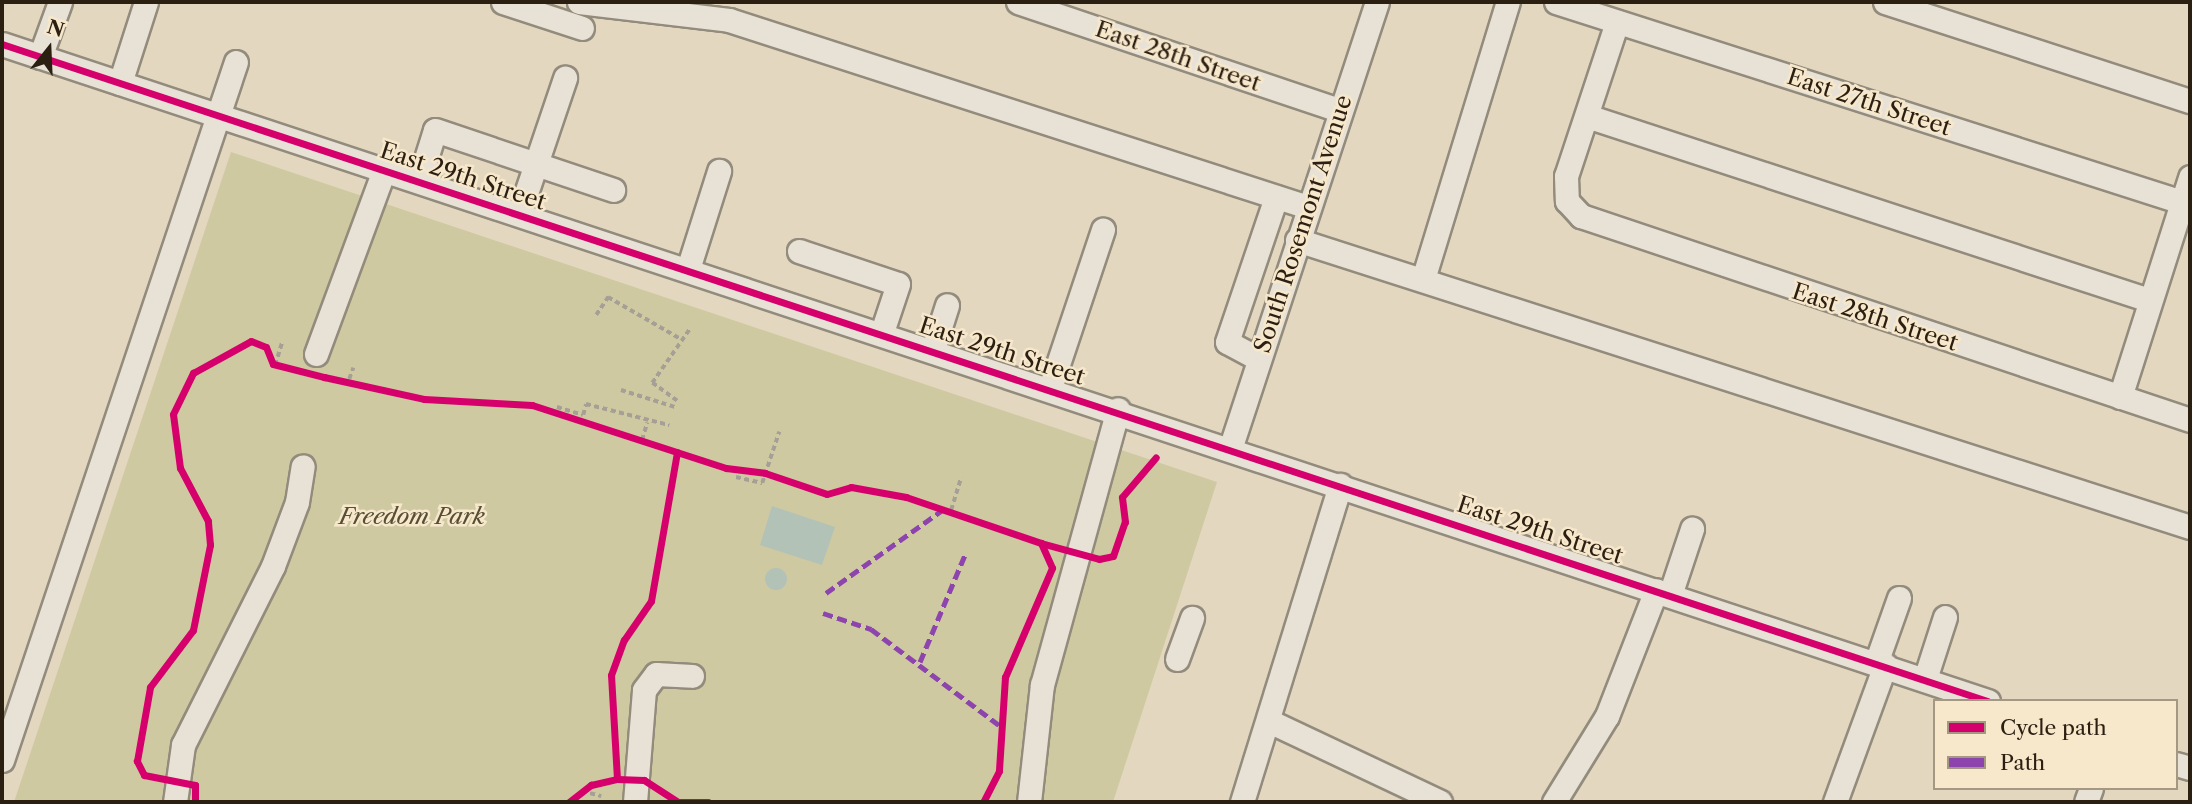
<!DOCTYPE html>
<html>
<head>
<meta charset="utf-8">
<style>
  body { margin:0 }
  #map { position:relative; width:2192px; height:804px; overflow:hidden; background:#e3d7c0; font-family:"Libre Caslon Text",serif }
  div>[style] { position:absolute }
  .green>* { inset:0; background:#cfc9a1 }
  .water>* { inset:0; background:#b2c2b7 }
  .round { border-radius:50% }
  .path>* { height:3.5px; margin-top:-1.75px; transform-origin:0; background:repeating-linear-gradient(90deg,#a59f95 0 5px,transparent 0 8.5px) }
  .roads { filter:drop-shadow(2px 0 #938b7c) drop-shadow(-2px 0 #938b7c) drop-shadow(0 2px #938b7c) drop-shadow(0 -2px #938b7c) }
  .minor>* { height:23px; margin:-11.5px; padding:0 11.5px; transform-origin:11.5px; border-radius:11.5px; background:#e8e2d6 }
  .quiet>* { height:5px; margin-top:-2.5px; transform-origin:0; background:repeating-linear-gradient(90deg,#8e44ad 0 10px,transparent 0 15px) }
  .cycleway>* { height:7px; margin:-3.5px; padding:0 3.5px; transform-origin:3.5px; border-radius:3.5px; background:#d6006c }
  span { translate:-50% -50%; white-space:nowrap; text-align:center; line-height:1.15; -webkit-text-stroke:5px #f7e8cc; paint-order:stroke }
  .street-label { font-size:23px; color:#2b1f12 }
  .park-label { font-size:23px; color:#574f35; font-style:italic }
  .frame { position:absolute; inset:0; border:4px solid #2b1f12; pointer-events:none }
  .legend { position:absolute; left:1933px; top:699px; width:245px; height:91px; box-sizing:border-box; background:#f7e8cc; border:2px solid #a59882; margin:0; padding:9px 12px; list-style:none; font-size:21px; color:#2b1f12 }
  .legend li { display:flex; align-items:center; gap:14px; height:35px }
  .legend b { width:35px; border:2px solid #a59882 }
  .north { position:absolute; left:14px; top:14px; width:70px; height:70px; -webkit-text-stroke:5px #f7e8cc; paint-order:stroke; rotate:18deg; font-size:19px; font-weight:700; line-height:28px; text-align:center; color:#2b1f12 }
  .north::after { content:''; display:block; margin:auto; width:24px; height:32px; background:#2b1f12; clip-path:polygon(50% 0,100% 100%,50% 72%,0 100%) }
</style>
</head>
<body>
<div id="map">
  <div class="green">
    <div style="clip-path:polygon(231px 152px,1217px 482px,1113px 802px,14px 802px)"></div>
  </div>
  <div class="water">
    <div style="clip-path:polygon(772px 506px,835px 527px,822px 565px,760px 545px)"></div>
    <div class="round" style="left:765px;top:568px;width:22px;height:22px"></div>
  </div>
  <div class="path">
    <div style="left:596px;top:315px;width:22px;rotate:-56deg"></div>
    <div style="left:608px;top:297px;width:82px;rotate:30deg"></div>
    <div style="left:275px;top:365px;width:24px;rotate:-73deg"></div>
    <div style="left:349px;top:379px;width:12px;rotate:-70deg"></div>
    <div style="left:621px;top:390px;width:57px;rotate:17.5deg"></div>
    <div style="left:677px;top:401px;width:31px;rotate:-144deg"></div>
    <div style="left:652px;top:383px;width:65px;rotate:-55.1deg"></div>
    <div style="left:557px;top:407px;width:27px;rotate:17deg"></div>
    <div style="left:583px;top:415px;width:11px;rotate:-75deg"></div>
    <div style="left:586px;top:404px;width:86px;rotate:14.2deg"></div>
    <div style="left:642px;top:440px;width:18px;rotate:-74deg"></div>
    <div style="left:736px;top:477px;width:27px;rotate:13deg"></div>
    <div style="left:762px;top:483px;width:54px;rotate:-71.6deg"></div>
    <div style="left:951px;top:510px;width:34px;rotate:-73deg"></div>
    <div style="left:582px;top:791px;width:20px;rotate:15deg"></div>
  </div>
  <div class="roads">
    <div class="minor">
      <div style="left:503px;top:2px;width:83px;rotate:18.2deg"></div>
      <div style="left:579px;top:2px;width:151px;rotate:6.8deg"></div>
      <div style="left:729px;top:20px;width:608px;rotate:17.9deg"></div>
      <div style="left:1018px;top:2px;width:339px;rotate:18.6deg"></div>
      <div style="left:1556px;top:2px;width:657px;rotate:17.72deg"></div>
      <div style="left:1885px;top:2px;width:321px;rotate:18deg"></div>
      <div style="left:1617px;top:22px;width:162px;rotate:108.3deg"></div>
      <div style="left:1566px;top:176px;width:25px;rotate:88deg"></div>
      <div style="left:1567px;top:201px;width:21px;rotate:47deg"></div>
      <div style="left:1581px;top:216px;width:642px;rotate:18.52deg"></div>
      <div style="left:2px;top:44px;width:2092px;rotate:18.31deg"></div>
      <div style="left:40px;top:57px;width:59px;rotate:-70deg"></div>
      <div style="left:120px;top:83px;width:85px;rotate:-72.2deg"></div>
      <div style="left:1587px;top:116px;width:591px;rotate:18.13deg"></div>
      <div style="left:419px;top:181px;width:53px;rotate:-72.6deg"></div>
      <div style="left:435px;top:130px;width:188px;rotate:18.6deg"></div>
      <div style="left:519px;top:214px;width:144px;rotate:-71.3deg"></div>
      <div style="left:1297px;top:240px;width:938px;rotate:17.82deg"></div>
      <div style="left:799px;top:251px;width:104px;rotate:18.4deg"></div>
      <div style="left:898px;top:284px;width:51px;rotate:108.4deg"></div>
      <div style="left:688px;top:269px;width:103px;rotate:-72.4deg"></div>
      <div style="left:1424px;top:276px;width:287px;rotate:-73deg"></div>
      <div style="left:933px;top:349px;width:46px;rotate:-72.3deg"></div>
      <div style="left:316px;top:354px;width:196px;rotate:-69.7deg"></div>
      <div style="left:1259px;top:359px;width:36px;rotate:-152deg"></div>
      <div style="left:1227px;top:342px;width:153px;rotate:-71.3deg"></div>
      <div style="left:1050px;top:388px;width:167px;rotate:-71.5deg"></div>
      <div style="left:2120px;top:397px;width:231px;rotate:-72.3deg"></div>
      <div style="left:1231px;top:446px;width:467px;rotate:-71.8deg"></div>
      <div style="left:1670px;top:595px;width:70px;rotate:-71.6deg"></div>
      <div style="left:1177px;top:659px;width:44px;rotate:-69.9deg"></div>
      <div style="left:1876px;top:663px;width:69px;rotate:-70.5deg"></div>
      <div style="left:1925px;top:679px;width:65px;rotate:-72.1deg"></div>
      <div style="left:1269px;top:721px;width:189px;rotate:25.3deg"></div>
      <div style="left:2px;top:760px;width:736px;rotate:-71.47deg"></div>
      <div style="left:2176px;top:764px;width:15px;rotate:16deg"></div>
      <div style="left:175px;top:802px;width:58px;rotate:-82deg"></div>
      <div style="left:183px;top:745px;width:200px;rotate:-63.3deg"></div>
      <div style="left:273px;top:566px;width:68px;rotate:-69.4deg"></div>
      <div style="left:297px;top:502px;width:36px;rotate:-81deg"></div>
      <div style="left:635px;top:802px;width:112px;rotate:-85.4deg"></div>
      <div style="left:644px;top:690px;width:20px;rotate:-53deg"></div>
      <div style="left:656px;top:674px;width:36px;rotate:3deg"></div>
      <div style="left:1029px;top:802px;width:118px;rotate:-83.7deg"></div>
      <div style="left:1042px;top:685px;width:286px;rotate:-74.6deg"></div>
      <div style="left:1242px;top:802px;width:332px;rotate:-72.8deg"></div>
      <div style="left:1554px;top:802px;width:101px;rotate:-58.4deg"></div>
      <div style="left:1607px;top:716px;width:135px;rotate:-68.7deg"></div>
      <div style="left:1835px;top:802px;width:146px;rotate:-69.9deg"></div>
      <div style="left:2086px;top:802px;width:15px;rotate:-70deg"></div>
    </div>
  </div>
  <div class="quiet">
    <div style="left:826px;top:593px;width:146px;rotate:-35.5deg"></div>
    <div style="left:823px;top:613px;width:51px;rotate:18.4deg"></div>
    <div style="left:871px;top:629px;width:160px;rotate:36.9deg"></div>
    <div style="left:920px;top:662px;width:116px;rotate:-67.2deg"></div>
  </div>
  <div class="cycleway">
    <div style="left:2px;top:44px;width:2092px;rotate:18.31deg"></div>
    <div style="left:1041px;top:543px;width:60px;rotate:15.4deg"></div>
    <div style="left:1099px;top:559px;width:14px;rotate:-12deg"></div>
    <div style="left:1113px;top:556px;width:36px;rotate:-71deg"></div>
    <div style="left:1125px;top:522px;width:25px;rotate:-97deg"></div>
    <div style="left:1122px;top:497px;width:52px;rotate:-49.6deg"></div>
    <div style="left:617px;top:779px;width:104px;rotate:-93.3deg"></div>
    <div style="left:611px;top:675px;width:37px;rotate:-70deg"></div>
    <div style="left:624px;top:640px;width:47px;rotate:-55.3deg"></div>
    <div style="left:651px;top:601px;width:151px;rotate:-80.1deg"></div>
    <div style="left:195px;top:802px;width:17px;rotate:-90deg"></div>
    <div style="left:195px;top:785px;width:52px;rotate:-168.9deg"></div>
    <div style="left:144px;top:775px;width:16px;rotate:-117deg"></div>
    <div style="left:137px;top:761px;width:75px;rotate:-80deg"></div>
    <div style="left:150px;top:687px;width:71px;rotate:-53deg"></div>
    <div style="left:193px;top:630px;width:87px;rotate:-78.7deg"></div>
    <div style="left:210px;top:545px;width:24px;rotate:-95deg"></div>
    <div style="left:208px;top:521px;width:60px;rotate:-117.8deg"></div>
    <div style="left:180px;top:468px;width:54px;rotate:-97.4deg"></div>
    <div style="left:173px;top:414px;width:46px;rotate:-64deg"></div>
    <div style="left:193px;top:373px;width:66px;rotate:-28.9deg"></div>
    <div style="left:251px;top:341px;width:16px;rotate:22deg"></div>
    <div style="left:266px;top:347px;width:18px;rotate:68deg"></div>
    <div style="left:273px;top:364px;width:53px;rotate:14.3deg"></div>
    <div style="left:324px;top:377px;width:102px;rotate:12.4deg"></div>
    <div style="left:424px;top:399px;width:108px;rotate:3.2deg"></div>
    <div style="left:532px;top:405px;width:204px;rotate:18deg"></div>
    <div style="left:726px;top:468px;width:39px;rotate:7deg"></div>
    <div style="left:765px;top:473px;width:65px;rotate:18.7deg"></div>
    <div style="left:827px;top:494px;width:25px;rotate:-16deg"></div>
    <div style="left:851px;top:487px;width:56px;rotate:10.3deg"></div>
    <div style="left:906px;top:497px;width:143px;rotate:18.8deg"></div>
    <div style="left:1041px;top:543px;width:27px;rotate:66deg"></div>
    <div style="left:1052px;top:568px;width:119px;rotate:113.3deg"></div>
    <div style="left:1005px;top:677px;width:94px;rotate:93.7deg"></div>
    <div style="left:999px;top:771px;width:35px;rotate:117deg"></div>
    <div style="left:569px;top:802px;width:28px;rotate:-38deg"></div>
    <div style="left:591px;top:785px;width:27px;rotate:-13deg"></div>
    <div style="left:617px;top:779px;width:27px;rotate:2deg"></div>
    <div style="left:644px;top:780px;width:40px;rotate:32.9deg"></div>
    <div style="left:678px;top:802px;width:30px"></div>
  </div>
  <div class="street-label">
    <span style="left:1178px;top:56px;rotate:19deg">East 28th Street</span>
    <span style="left:1869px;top:102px;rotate:18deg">East 27th Street</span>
    <span style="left:463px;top:176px;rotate:18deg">East 29th Street</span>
    <span style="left:1303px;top:224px;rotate:-72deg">South Rosemont Avenue</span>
    <span style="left:1875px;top:317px;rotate:18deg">East 28th Street</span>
    <span style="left:1002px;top:351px;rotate:18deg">East 29th Street</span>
    <span style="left:1540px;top:530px;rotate:18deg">East 29th Street</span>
  </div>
  <div class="park-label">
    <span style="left:412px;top:516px">Freedom Park</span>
  </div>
  <div class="frame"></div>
  <ul class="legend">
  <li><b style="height:9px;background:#d6006c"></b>Cycle path</li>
  <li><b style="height:9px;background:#8e44ad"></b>Path</li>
  </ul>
  <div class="north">N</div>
</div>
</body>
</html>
